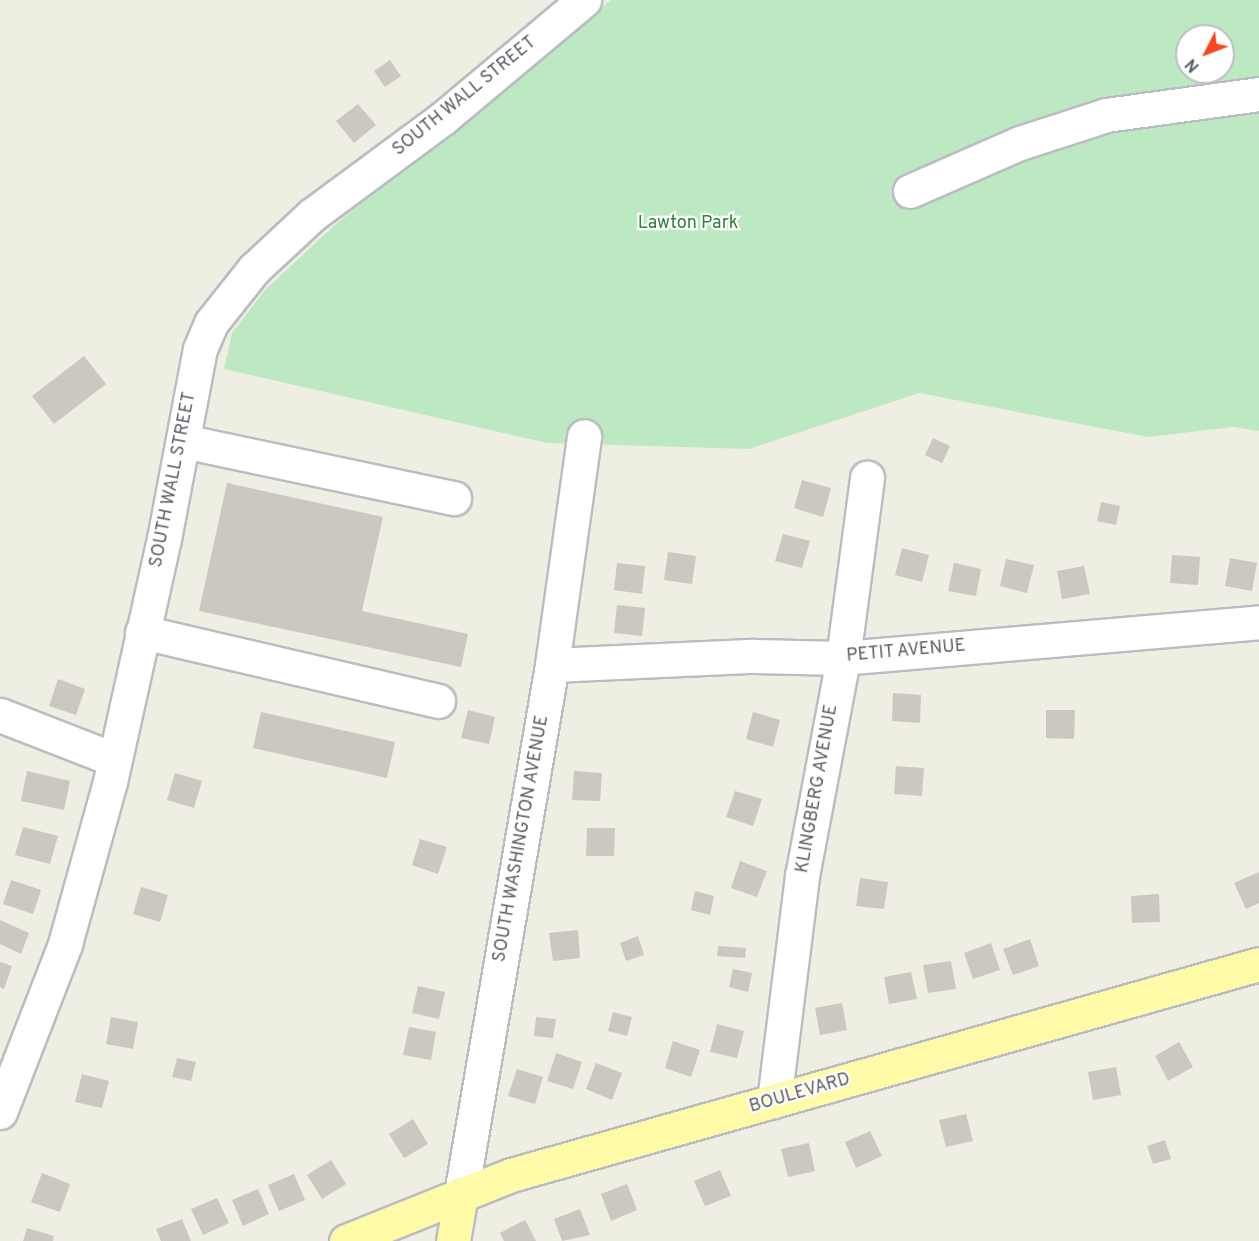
<!DOCTYPE html>
<html>
<head>
<meta charset="utf-8">
<style>
  body { margin:0 }
  #map { position:relative; width:1259px; height:1241px; overflow:hidden; background:#efeee3; font-family:Overpass,sans-serif }
  div>[style] { position:absolute }
  .green>* { inset:0; background:#bde9c2 }
  .building>* { inset:0; background:#cac8c0 }
  .roads { filter:drop-shadow(2px 0 #bbbcc3) drop-shadow(-2px 0 #bbbcc3) drop-shadow(0 2px #bbbcc3) drop-shadow(0 -2px #bbbcc3) }
  .minor>* { height:33px; margin:-16.5px; padding:0 16.5px; transform-origin:16.5px; border-radius:16.5px; background:#fff }
  .major>* { height:33px; margin:-16.5px; padding:0 16.5px; transform-origin:16.5px; border-radius:16.5px; background:#fffaa8 }
  span { translate:-50% -50%; white-space:nowrap; text-align:center; line-height:1.15; -webkit-text-stroke:4.5px #fff; paint-order:stroke }
  .street-label { font-size:18px; color:#5b5e65 }
  .park-label { font-size:18px; color:#2d823a }
  .north { position:absolute; left:1175px; top:24px; width:60px; height:60px; box-sizing:border-box; background:#fff; border:2px solid #bdbfc1; border-radius:50%; rotate:228deg; font-size:16px; font-weight:700; line-height:24px; text-align:center; color:#5b5e65 }
  .north::after { content:''; display:block; margin:auto; width:21px; height:27px; background:#f74721; clip-path:polygon(50% 0,100% 100%,50% 72%,0 100%) }
</style>
</head>
<body>
<div id="map">
  <div class="green">
    <div style="clip-path:polygon(evenodd,611px 0,1259px 0,1259px 431px,1233px 427px,1148px 437px,919px 393px,749px 449px,547px 443px,224px 369px,232px 333px,265px 290px,336px 224px,611px 0,1187px 36px,1223px 36px,1223px 72px,1187px 72px,1187px 36px)"></div>
  </div>
  <div class="building">
    <div style="clip-path:polygon(390px 60px,401px 76px,385px 87px,374px 71px)"></div>
    <div style="clip-path:polygon(358px 104px,376px 125px,354px 143px,336px 121px)"></div>
    <div style="clip-path:polygon(84px 356px,106px 384px,54px 424px,32px 396px)"></div>
    <div style="clip-path:polygon(933px 438px,950px 446px,942px 463px,925px 455px)"></div>
    <div style="clip-path:polygon(802px 480px,831px 488px,823px 517px,794px 508px)"></div>
    <div style="clip-path:polygon(227px 483px,383px 517px,362px 611px,468px 634px,461px 667px,199px 611px)"></div>
    <div style="clip-path:polygon(1101px 502px,1120px 506px,1116px 525px,1097px 521px)"></div>
    <div style="clip-path:polygon(783px 534px,810px 541px,802px 568px,775px 561px)"></div>
    <div style="clip-path:polygon(902px 548px,929px 555px,922px 582px,895px 575px)"></div>
    <div style="clip-path:polygon(668px 552px,696px 556px,692px 584px,664px 580px)"></div>
    <div style="clip-path:polygon(1172px 555px,1200px 557px,1198px 585px,1170px 583px)"></div>
    <div style="clip-path:polygon(1230px 558px,1257px 563px,1252px 591px,1225px 586px)"></div>
    <div style="clip-path:polygon(1006px 559px,1034px 565px,1027px 593px,1000px 586px)"></div>
    <div style="clip-path:polygon(617px 563px,645px 566px,642px 594px,614px 590px)"></div>
    <div style="clip-path:polygon(954px 563px,981px 569px,976px 596px,948px 591px)"></div>
    <div style="clip-path:polygon(1084px 566px,1090px 594px,1062px 599px,1057px 571px)"></div>
    <div style="clip-path:polygon(617px 605px,645px 608px,642px 636px,614px 633px)"></div>
    <div style="clip-path:polygon(58px 679px,85px 689px,76px 715px,49px 706px)"></div>
    <div style="clip-path:polygon(893px 693px,921px 695px,920px 723px,892px 721px)"></div>
    <div style="clip-path:polygon(468px 710px,495px 717px,489px 744px,461px 738px)"></div>
    <div style="clip-path:polygon(1046px 710px,1075px 710px,1074px 739px,1046px 738px)"></div>
    <div style="clip-path:polygon(261px 712px,395px 742px,387px 778px,253px 748px)"></div>
    <div style="clip-path:polygon(753px 712px,780px 720px,773px 747px,746px 739px)"></div>
    <div style="clip-path:polygon(896px 766px,924px 768px,922px 796px,894px 794px)"></div>
    <div style="clip-path:polygon(27px 771px,70px 781px,64px 810px,21px 801px)"></div>
    <div style="clip-path:polygon(574px 771px,602px 773px,600px 801px,572px 800px)"></div>
    <div style="clip-path:polygon(175px 773px,202px 781px,194px 808px,167px 800px)"></div>
    <div style="clip-path:polygon(735px 791px,762px 799px,753px 826px,726px 817px)"></div>
    <div style="clip-path:polygon(23px 827px,58px 836px,50px 864px,15px 855px)"></div>
    <div style="clip-path:polygon(587px 828px,615px 828px,614px 856px,586px 856px)"></div>
    <div style="clip-path:polygon(420px 839px,447px 847px,438px 874px,412px 865px)"></div>
    <div style="clip-path:polygon(740px 861px,767px 871px,757px 897px,731px 888px)"></div>
    <div style="clip-path:polygon(1259px 872px,1259px 903px,1246px 909px,1234px 883px)"></div>
    <div style="clip-path:polygon(860px 878px,888px 882px,884px 909px,856px 906px)"></div>
    <div style="clip-path:polygon(11px 880px,41px 890px,33px 914px,3px 904px)"></div>
    <div style="clip-path:polygon(141px 887px,168px 895px,160px 922px,133px 914px)"></div>
    <div style="clip-path:polygon(695px 891px,714px 896px,710px 915px,691px 910px)"></div>
    <div style="clip-path:polygon(1159px 894px,1160px 922px,1132px 923px,1131px 896px)"></div>
    <div style="clip-path:polygon(0 920px,29px 933px,21px 954px,0 944px)"></div>
    <div style="clip-path:polygon(578px 930px,580px 958px,553px 961px,549px 933px)"></div>
    <div style="clip-path:polygon(638px 936px,644px 955px,626px 961px,620px 943px)"></div>
    <div style="clip-path:polygon(1030px 939px,1039px 966px,1013px 975px,1003px 949px)"></div>
    <div style="clip-path:polygon(991px 943px,1000px 970px,973px 979px,964px 953px)"></div>
    <div style="clip-path:polygon(718px 946px,746px 948px,745px 958px,717px 956px)"></div>
    <div style="clip-path:polygon(951px 961px,956px 989px,928px 993px,923px 965px)"></div>
    <div style="clip-path:polygon(0 962px,12px 966px,4px 989px,0 987px)"></div>
    <div style="clip-path:polygon(733px 969px,752px 973px,748px 992px,729px 987px)"></div>
    <div style="clip-path:polygon(911px 972px,917px 999px,889px 1004px,884px 977px)"></div>
    <div style="clip-path:polygon(418px 986px,445px 992px,439px 1019px,412px 1013px)"></div>
    <div style="clip-path:polygon(842px 1003px,847px 1030px,820px 1035px,815px 1008px)"></div>
    <div style="clip-path:polygon(613px 1012px,632px 1017px,627px 1036px,608px 1031px)"></div>
    <div style="clip-path:polygon(111px 1017px,138px 1022px,133px 1049px,106px 1044px)"></div>
    <div style="clip-path:polygon(536px 1017px,556px 1019px,553px 1038px,534px 1036px)"></div>
    <div style="clip-path:polygon(717px 1024px,744px 1031px,737px 1058px,710px 1052px)"></div>
    <div style="clip-path:polygon(409px 1027px,436px 1032px,431px 1060px,403px 1055px)"></div>
    <div style="clip-path:polygon(673px 1041px,700px 1050px,691px 1077px,665px 1068px)"></div>
    <div style="clip-path:polygon(1179px 1042px,1193px 1067px,1168px 1081px,1155px 1056px)"></div>
    <div style="clip-path:polygon(556px 1053px,582px 1062px,573px 1089px,547px 1081px)"></div>
    <div style="clip-path:polygon(177px 1058px,196px 1062px,191px 1081px,172px 1077px)"></div>
    <div style="clip-path:polygon(596px 1063px,622px 1073px,612px 1100px,586px 1089px)"></div>
    <div style="clip-path:polygon(1116px 1067px,1121px 1095px,1093px 1100px,1088px 1072px)"></div>
    <div style="clip-path:polygon(517px 1069px,543px 1077px,535px 1104px,508px 1096px)"></div>
    <div style="clip-path:polygon(82px 1074px,109px 1081px,102px 1108px,75px 1102px)"></div>
    <div style="clip-path:polygon(966px 1114px,973px 1141px,946px 1147px,939px 1120px)"></div>
    <div style="clip-path:polygon(413px 1119px,428px 1144px,404px 1158px,389px 1134px)"></div>
    <div style="clip-path:polygon(870px 1131px,882px 1156px,856px 1168px,845px 1142px)"></div>
    <div style="clip-path:polygon(1165px 1140px,1171px 1159px,1153px 1164px,1147px 1146px)"></div>
    <div style="clip-path:polygon(809px 1143px,815px 1171px,788px 1177px,781px 1149px)"></div>
    <div style="clip-path:polygon(331px 1160px,346px 1184px,322px 1199px,307px 1175px)"></div>
    <div style="clip-path:polygon(720px 1170px,731px 1196px,705px 1206px,694px 1181px)"></div>
    <div style="clip-path:polygon(42px 1173px,70px 1184px,60px 1212px,31px 1202px)"></div>
    <div style="clip-path:polygon(294px 1174px,305px 1200px,279px 1211px,268px 1185px)"></div>
    <div style="clip-path:polygon(627px 1184px,637px 1210px,611px 1221px,601px 1194px)"></div>
    <div style="clip-path:polygon(258px 1189px,269px 1214px,243px 1226px,232px 1200px)"></div>
    <div style="clip-path:polygon(217px 1198px,229px 1223px,203px 1235px,191px 1209px)"></div>
    <div style="clip-path:polygon(580px 1209px,590px 1235px,562px 1241px,554px 1219px)"></div>
    <div style="clip-path:polygon(182px 1219px,191px 1241px,161px 1241px,156px 1229px)"></div>
    <div style="clip-path:polygon(525px 1220px,536px 1241px,504px 1241px,500px 1233px)"></div>
    <div style="clip-path:polygon(27px 1228px,54px 1236px,53px 1241px,23px 1241px)"></div>
  </div>
  <div class="roads">
    <div class="minor">
      <div style="left:910px;top:191px;width:120px;rotate:-23.6deg"></div>
      <div style="left:1020px;top:143px;width:90px;rotate:-18deg"></div>
      <div style="left:1106px;top:115px;width:154px;rotate:-7.8deg"></div>
      <div style="left:183px;top:441px;width:277px;rotate:11.9deg"></div>
      <div style="left:142px;top:632px;width:304px;rotate:13.1deg"></div>
      <div style="left:552px;top:665px;width:202px;rotate:-2.6deg"></div>
      <div style="left:754px;top:656px;width:89px;rotate:1.3deg"></div>
      <div style="left:843px;top:658px;width:418px;rotate:-4.9deg"></div>
      <div style="left:0;top:715px;width:121px;rotate:21.3deg"></div>
      <div style="left:774px;top:1101px;width:227px;rotate:-82.9deg"></div>
      <div style="left:802px;top:876px;width:222px;rotate:-79.3deg"></div>
      <div style="left:843px;top:658px;width:182px;rotate:-82.4deg"></div>
      <div style="left:0;top:1112px;width:180px;rotate:-68.8deg"></div>
      <div style="left:65px;top:944px;width:168px;rotate:-74.5deg"></div>
      <div style="left:110px;top:782px;width:249px;rotate:-77.5deg"></div>
      <div style="left:164px;top:539px;width:193px;rotate:-79.3deg"></div>
      <div style="left:200px;top:349px;width:28px;rotate:-67deg"></div>
      <div style="left:211px;top:323px;width:69px;rotate:-51.5deg"></div>
      <div style="left:254px;top:269px;width:79px;rotate:-43deg"></div>
      <div style="left:312px;top:215px;width:163px;rotate:-36.5deg"></div>
      <div style="left:443px;top:118px;width:184px;rotate:-39.9deg"></div>
      <div style="left:461px;top:1194px;width:537px;rotate:-80.24deg"></div>
      <div style="left:552px;top:665px;width:231px;rotate:-82deg"></div>
    </div>
    <div class="major">
      <div style="left:346px;top:1241px;width:178px;rotate:-21.8deg"></div>
      <div style="left:511px;top:1175px;width:777px;rotate:-15.75deg"></div>
      <div style="left:453px;top:1241px;width:48px;rotate:-80.3deg"></div>
    </div>
  </div>
  <div class="street-label">
    <span style="left:465px;top:97px;rotate:-39deg">SOUTH WALL STREET</span>
    <span style="left:174px;top:480px;rotate:-79deg">SOUTH WALL STREET</span>
    <span style="left:906px;top:652px;rotate:-5deg">PETIT AVENUE</span>
    <span style="left:818px;top:789px;rotate:-80deg">KLINGBERG AVENUE</span>
    <span style="left:522px;top:839px;rotate:-80deg">SOUTH WASHINGTON AVENUE</span>
    <span style="left:800px;top:1094px;rotate:-16deg">BOULEVARD</span>
  </div>
  <div class="park-label">
    <span style="left:688px;top:224px">Lawton Park</span>
  </div>
  <div class="north">N</div>
</div>
</body>
</html>
